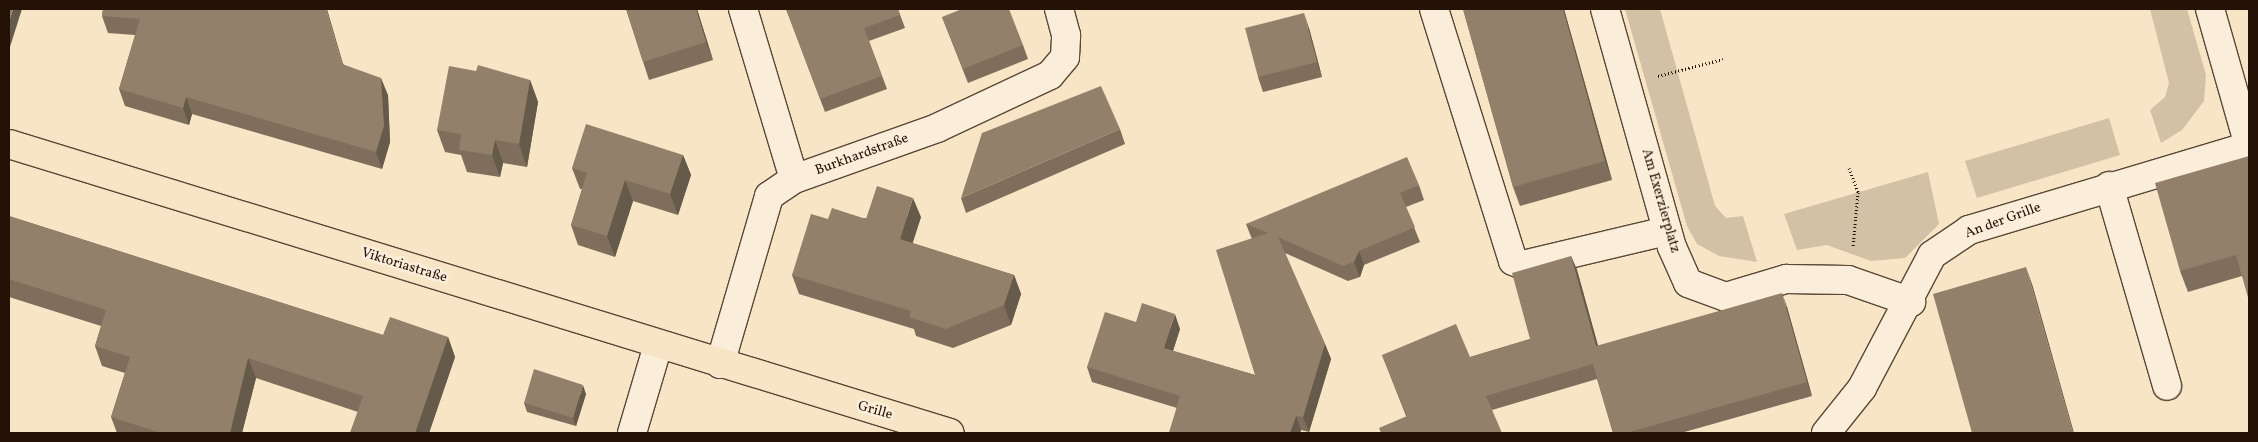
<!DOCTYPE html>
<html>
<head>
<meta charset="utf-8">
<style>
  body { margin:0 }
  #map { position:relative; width:2258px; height:442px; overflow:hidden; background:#f7e5c6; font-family:Vollkorn,serif }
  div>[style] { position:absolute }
  .green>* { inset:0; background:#d3c1a5 }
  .path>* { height:3px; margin-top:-1.5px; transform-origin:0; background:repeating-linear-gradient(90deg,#251206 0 1px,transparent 0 3.5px) }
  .roads { filter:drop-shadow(1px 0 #5a4736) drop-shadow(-1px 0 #5a4736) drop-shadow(0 1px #5a4736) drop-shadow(0 -1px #5a4736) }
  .minor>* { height:28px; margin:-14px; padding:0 14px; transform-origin:14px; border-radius:14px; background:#faeeda }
  .major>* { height:28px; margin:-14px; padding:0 14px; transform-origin:14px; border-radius:14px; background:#f7e5c6 }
  .wall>* { inset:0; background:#7e6e5b }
  .shaded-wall>* { inset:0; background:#665a4a }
  .building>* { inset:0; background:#92806a }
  span { translate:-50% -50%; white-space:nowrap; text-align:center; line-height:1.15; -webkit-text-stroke:5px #faeeda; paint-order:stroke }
  .street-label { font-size:14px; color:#251206 }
  .frame { position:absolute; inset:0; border:10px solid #251206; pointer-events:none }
</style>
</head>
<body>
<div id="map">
  <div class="green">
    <div style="clip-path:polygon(1625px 9px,1660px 9px,1715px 206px,1726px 218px,1743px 216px,1757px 262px,1719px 256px,1697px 244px,1687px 226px)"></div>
    <div style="clip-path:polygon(2150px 9px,2187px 9px,2206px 75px,2204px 101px,2182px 130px,2161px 143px,2150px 110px,2165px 97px,2169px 83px)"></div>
    <div style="clip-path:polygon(2109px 118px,2120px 155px,1977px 198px,1965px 161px)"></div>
    <div style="clip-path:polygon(1928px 172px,1939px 224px,1905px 258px,1871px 261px,1827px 245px,1797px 250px,1784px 214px)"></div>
  </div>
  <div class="path">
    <div style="left:1658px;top:76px;width:67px;rotate:-14.7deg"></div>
    <div style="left:1849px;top:168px;width:26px;rotate:69deg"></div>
    <div style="left:1858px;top:192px;width:55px;rotate:95.2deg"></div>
  </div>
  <div class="roads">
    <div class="minor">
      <div style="left:743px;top:9px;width:177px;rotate:73.3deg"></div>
      <div style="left:1434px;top:9px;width:264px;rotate:72.6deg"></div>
      <div style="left:1513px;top:261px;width:11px;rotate:22deg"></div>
      <div style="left:1523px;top:265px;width:148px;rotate:-13.3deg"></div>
      <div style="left:1605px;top:9px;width:247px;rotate:74.3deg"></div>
      <div style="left:1672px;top:247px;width:39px;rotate:66deg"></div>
      <div style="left:1688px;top:283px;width:40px;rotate:20.2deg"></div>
      <div style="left:1726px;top:297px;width:63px;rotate:-16.7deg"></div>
      <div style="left:1786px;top:279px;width:62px;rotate:0.9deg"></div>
      <div style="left:1848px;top:280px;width:67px;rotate:19.2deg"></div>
      <div style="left:2210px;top:9px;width:142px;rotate:74.1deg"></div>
      <div style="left:2109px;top:186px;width:208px;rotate:73.8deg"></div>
      <div style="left:720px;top:364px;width:175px;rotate:-73.7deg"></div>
      <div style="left:769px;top:196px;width:30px;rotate:-34deg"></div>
      <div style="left:794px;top:179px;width:152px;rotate:-19.6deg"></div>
      <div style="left:937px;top:128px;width:125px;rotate:-25.1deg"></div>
      <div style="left:1050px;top:75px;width:23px;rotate:-50deg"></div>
      <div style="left:1065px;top:57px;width:22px;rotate:-87deg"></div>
      <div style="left:1066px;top:35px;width:27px;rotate:-105deg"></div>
      <div style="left:632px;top:433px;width:92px;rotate:-73.5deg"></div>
      <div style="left:1826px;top:433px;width:58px;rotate:-51.3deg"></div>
      <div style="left:1862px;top:388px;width:150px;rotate:-62.2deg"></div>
      <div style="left:1932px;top:255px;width:45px;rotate:-34deg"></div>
      <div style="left:1969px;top:230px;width:292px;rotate:-16.7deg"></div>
    </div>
    <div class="major">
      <div style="left:9px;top:144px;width:984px;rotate:17.07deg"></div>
    </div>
  </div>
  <div class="wall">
    <div style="clip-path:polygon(103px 9px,343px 64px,388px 95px,390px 142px,382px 169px,192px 114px,189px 125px,125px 106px,119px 89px,135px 35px,108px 33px,102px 16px)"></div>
    <div style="clip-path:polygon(626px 9px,697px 9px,713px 60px,649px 80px)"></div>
    <div style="clip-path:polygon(786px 9px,898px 9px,905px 28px,869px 41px,887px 89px,825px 112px)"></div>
    <div style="clip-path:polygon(1463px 9px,1564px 9px,1612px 180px,1520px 206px,1513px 187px)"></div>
    <div style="clip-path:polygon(942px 17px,1023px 45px,1028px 59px,968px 83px)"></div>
    <div style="clip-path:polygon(1309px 28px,1322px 77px,1263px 92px,1258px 77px)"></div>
    <div style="clip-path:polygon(530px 80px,538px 102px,527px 167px,503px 163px,500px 177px,467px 172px,461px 155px,445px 152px,437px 130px)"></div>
    <div style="clip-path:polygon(1120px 129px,1125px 144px,966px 213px,961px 198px)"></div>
    <div style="clip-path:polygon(683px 155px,691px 175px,678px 215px,633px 201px,615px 257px,578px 245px,571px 225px,582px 189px,580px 189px,572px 168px)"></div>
    <div style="clip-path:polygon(2249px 156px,2242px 276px,2188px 292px,2180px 271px)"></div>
    <div style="clip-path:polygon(1419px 185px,1424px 200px,1406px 207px,1420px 242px,1364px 265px,1360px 277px,1348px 281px,1285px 253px,1325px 344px,1331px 359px,1309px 432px,1301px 430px,1300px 433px,1169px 433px,1177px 408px,1092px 382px,1087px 367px,1136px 322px,1180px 329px,1173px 351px,1255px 375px,1252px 239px,1246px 224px)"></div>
    <div style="clip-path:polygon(9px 216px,383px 335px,448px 337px,455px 357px,429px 433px,350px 433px,358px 412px,256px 378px,242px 433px,117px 433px,111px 417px,125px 373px,102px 366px,95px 346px,101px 326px,9px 297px)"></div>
    <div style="clip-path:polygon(921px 217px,912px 243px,1014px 275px,1021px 294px,1011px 325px,953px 348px,916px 336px,914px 329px,799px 294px,792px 275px,828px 219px)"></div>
    <div style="clip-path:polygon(1571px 256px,1577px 270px,1598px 346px,1787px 307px,1812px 396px,1681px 433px,1613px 433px,1597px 379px,1492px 410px,1406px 416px,1382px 355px,1470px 357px,1530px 339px)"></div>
    <div style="clip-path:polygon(586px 394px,576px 426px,527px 412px,524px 403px)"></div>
  </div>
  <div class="shaded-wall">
    <div style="clip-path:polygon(13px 9px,22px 9px,9px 50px,9px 22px)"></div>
    <div style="clip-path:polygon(326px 9px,327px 9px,348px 81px,342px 64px)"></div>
    <div style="clip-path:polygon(696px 9px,697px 9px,713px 60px,706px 42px)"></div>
    <div style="clip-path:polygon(1563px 9px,1564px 9px,1612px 180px,1605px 161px)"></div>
    <div style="clip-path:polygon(1304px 13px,1309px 28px,1322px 77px,1317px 62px)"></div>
    <div style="clip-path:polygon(381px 78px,388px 95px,390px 142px,382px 169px,376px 152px)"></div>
    <div style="clip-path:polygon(530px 80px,538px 102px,527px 167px,519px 144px)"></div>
    <div style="clip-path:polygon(186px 97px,192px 114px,189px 125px,183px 108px)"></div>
    <div style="clip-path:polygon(495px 140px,503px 163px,500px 177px,492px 155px)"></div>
    <div style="clip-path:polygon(683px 155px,691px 175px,678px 215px,670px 194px)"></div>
    <div style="clip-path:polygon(625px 180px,633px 201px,615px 257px,607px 236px)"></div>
    <div style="clip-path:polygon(913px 198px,921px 217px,908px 258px,900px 239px)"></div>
    <div style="clip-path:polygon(1359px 251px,1364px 265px,1360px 277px,1354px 262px)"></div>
    <div style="clip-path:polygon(1571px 256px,1577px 270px,1602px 360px,1596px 346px)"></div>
    <div style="clip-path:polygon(2026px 267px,2033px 287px,2074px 433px,2073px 433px)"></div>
    <div style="clip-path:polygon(1014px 275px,1021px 294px,1011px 325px,1004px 305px)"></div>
    <div style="clip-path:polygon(1782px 293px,1787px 307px,1812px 396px,1807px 382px)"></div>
    <div style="clip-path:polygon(1175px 314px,1180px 329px,1169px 363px,1164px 348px)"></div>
    <div style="clip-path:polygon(448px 337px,455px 357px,429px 433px,415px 433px)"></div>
    <div style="clip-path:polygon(1325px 344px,1331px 359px,1309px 432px,1303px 417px)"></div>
    <div style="clip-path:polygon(248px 358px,256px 378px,242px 433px,230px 433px)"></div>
    <div style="clip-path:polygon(583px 385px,586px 394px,576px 426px,573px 418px)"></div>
    <div style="clip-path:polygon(1296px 416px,1301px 430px,1300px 433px,1290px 433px)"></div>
  </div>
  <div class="building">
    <div style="clip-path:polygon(9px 9px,13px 9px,9px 22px)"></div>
    <div style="clip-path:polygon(103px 9px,326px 9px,342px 64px,381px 78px,384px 126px,376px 152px,186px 97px,183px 108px,119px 89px,140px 19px,102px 16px)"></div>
    <div style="clip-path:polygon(626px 9px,696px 9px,706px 42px,643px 62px)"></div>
    <div style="clip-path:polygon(786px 9px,898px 9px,900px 15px,864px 28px,882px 76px,820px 99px)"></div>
    <div style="clip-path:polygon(962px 9px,1009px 9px,1023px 45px,963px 69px,942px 17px)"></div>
    <div style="clip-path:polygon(1463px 9px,1563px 9px,1605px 161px,1513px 187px)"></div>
    <div style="clip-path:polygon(1304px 13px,1317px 62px,1258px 77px,1245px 28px)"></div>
    <div style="clip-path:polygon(478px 65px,530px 80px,519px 144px,495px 140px,492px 155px,459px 150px,461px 134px,437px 130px,449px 66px,476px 71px)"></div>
    <div style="clip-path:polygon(1101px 86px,1120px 129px,961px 198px,982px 133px)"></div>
    <div style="clip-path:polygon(586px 124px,683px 155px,670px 194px,625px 180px,607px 236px,571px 225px,587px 173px,572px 168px)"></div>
    <div style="clip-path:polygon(2249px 156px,2249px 301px,2236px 255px,2180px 271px,2155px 183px)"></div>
    <div style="clip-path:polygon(1407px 157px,1419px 185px,1400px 193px,1415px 227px,1359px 251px,1354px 262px,1343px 266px,1278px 237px,1325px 344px,1303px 417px,1296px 416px,1290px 433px,1169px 433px,1180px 396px,1087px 367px,1105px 312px,1136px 322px,1142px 303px,1175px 314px,1164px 348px,1255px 375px,1216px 250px,1268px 233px,1246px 224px)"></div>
    <div style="clip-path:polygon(877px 186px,913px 198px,900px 239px,1014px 275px,1004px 305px,946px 329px,909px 317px,911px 311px,792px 275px,811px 214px,828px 219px,832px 208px,866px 219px)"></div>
    <div style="clip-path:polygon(9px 216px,383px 335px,390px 317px,448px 337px,415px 433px,350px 433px,363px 396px,248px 358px,230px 433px,161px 433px,111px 417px,130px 357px,95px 346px,106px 310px,9px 279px)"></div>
    <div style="clip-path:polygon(1571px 256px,1596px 346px,1782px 293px,1807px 382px,1626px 433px,1613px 433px,1593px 364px,1486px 396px,1502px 433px,1381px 433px,1379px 428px,1407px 416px,1382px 355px,1456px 324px,1470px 357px,1530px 339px,1512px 273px)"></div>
    <div style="clip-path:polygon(2026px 267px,2073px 433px,1972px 433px,1933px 294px)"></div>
    <div style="clip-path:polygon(534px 369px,583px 385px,573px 418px,524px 403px)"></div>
  </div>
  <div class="street-label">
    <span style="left:862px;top:155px;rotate:-20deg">Burkhardstraße</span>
    <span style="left:1660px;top:201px;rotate:74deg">Am Exerzierplatz</span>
    <span style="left:2003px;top:221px;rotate:-20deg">An der Grille</span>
    <span style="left:404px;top:266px;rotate:17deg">Viktoriastraße</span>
    <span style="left:875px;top:411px;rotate:16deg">Grille</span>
  </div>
  <div class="frame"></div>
</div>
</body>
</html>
